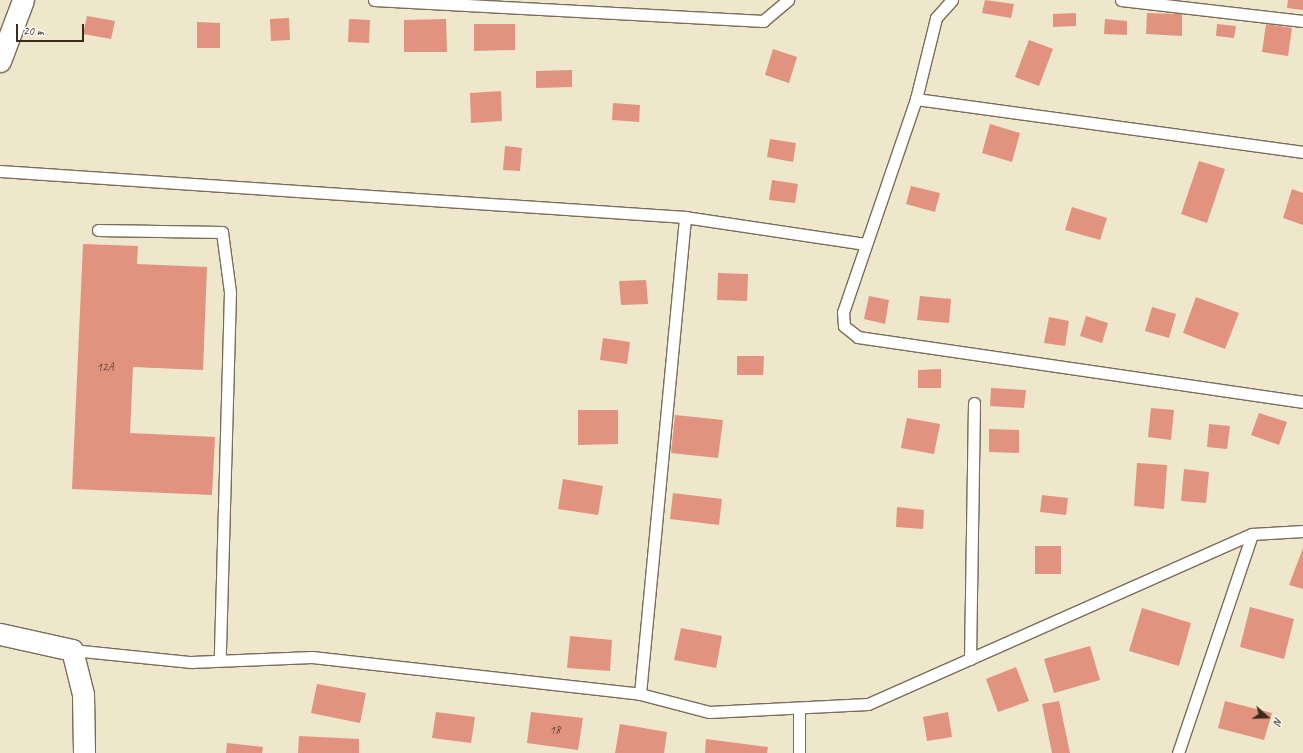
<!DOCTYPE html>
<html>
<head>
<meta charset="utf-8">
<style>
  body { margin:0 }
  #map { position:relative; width:1303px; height:753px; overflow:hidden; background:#eee7cb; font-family:Caveat,sans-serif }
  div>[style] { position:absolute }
  .building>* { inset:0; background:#e19380 }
  .roads { filter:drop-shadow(1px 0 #7a6c5b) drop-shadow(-1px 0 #7a6c5b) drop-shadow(0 1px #7a6c5b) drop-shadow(0 -1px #7a6c5b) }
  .lane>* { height:11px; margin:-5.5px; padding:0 5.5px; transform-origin:5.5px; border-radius:5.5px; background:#fff }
  .street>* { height:21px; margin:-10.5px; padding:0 10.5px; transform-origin:10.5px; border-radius:10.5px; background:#fff }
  span { translate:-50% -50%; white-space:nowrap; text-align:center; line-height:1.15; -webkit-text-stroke:3.5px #fdfcf7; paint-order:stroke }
  .number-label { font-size:12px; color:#644436 }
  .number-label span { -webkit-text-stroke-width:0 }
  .north { position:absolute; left:1247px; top:697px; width:40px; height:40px; -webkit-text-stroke:3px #fdfcf7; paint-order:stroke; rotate:110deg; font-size:11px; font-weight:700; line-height:16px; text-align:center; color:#3b2a1e }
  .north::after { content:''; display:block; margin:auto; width:14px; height:18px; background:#3b2a1e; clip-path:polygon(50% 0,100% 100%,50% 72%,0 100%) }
  .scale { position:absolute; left:16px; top:24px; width:68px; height:18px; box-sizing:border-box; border:2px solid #3b2a1e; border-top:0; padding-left:5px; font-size:12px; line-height:14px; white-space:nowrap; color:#3b2a1e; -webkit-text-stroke:3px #fdfcf7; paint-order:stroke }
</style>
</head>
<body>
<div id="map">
  <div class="building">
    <div style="clip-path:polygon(985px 0,1014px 4px,1011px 18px,982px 13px)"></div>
    <div style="clip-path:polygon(1288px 0,1303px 0,1303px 10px,1287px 8px)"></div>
    <div style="clip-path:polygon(1076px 13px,1076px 26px,1053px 27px,1053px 14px)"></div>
    <div style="clip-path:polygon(1147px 13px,1182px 14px,1182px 36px,1146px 34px)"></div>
    <div style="clip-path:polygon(87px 16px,115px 21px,111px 39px,83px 34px)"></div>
    <div style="clip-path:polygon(289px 18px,290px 40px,271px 41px,270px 19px)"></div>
    <div style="clip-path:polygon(349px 19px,370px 20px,369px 43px,348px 42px)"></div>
    <div style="clip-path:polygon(446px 19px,447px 52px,404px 52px,404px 20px)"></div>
    <div style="clip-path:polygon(1105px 19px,1127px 21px,1127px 35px,1104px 34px)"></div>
    <div style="clip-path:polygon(197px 22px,220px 23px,220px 48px,197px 48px)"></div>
    <div style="clip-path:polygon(474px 24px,515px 24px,515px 50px,474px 51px)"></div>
    <div style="clip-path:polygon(1217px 24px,1236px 26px,1234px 38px,1216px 36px)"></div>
    <div style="clip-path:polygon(1266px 24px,1292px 28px,1288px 56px,1262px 52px)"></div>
    <div style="clip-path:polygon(1029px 40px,1053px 49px,1039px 86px,1015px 77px)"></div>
    <div style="clip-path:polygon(773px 49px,797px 57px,789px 83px,765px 75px)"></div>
    <div style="clip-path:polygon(572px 70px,572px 87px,536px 88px,536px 71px)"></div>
    <div style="clip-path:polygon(501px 91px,502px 121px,471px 123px,470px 93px)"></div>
    <div style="clip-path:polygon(613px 103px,640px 105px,639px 122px,612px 120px)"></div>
    <div style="clip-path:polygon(990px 124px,1020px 133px,1012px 162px,982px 153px)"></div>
    <div style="clip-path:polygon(770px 139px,796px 143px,793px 162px,767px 157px)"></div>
    <div style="clip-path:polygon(505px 146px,522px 148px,520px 171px,503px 170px)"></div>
    <div style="clip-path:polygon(1199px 161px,1225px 169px,1207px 223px,1181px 214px)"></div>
    <div style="clip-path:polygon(772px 180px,798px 184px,795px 203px,769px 200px)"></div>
    <div style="clip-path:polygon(911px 186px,940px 193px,935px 212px,906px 204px)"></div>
    <div style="clip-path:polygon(1292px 189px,1303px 193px,1303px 225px,1283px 218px)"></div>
    <div style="clip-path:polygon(1072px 207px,1107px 218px,1100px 240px,1065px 230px)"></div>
    <div style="clip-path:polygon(83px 244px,138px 246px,137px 264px,207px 267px,203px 370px,133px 367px,130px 433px,215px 437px,212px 495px,72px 489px)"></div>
    <div style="clip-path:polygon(718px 273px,748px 274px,747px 301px,717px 300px)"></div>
    <div style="clip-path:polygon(646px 280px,648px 304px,621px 305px,619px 281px)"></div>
    <div style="clip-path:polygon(869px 296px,889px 300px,885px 324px,864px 319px)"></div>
    <div style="clip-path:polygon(920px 296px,951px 299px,949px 323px,917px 320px)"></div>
    <div style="clip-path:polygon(1196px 297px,1239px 313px,1225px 349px,1183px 333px)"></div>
    <div style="clip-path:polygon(1152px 307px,1176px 314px,1169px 338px,1145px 331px)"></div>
    <div style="clip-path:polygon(1086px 316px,1108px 323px,1102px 343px,1080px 336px)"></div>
    <div style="clip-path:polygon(1049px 317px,1069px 321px,1065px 346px,1044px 343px)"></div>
    <div style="clip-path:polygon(603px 338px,630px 342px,627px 364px,600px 360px)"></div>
    <div style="clip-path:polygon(737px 356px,764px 356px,763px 375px,737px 375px)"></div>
    <div style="clip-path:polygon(941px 369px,941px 388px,918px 388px,918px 370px)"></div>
    <div style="clip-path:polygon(991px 388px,1026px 390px,1024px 408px,990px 406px)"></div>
    <div style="clip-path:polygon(1151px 408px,1174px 410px,1171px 440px,1148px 437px)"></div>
    <div style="clip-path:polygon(578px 410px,618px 410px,618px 444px,578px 445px)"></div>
    <div style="clip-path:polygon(1259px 413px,1287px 422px,1279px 445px,1251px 435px)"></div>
    <div style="clip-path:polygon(675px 415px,723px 420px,718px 458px,671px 453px)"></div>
    <div style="clip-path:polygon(907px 418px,940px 424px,934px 454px,901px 448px)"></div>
    <div style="clip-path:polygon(1209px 424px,1230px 426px,1227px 449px,1207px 447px)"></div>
    <div style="clip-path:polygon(989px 429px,1019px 430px,1019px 453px,989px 452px)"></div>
    <div style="clip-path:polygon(1137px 463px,1167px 465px,1164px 509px,1134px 506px)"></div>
    <div style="clip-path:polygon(1184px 469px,1209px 472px,1206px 503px,1181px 501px)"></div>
    <div style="clip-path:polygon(563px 479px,603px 486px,598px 515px,558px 509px)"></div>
    <div style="clip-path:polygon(673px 493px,722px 499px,719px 525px,670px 519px)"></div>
    <div style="clip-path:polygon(1042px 495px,1068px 498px,1066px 515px,1040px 512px)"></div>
    <div style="clip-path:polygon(897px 507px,924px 510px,923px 529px,896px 527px)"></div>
    <div style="clip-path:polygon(1035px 546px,1061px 546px,1061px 574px,1035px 574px)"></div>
    <div style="clip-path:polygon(1303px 548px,1303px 589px,1289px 585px)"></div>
    <div style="clip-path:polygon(1250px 607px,1294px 619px,1284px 659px,1240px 647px)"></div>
    <div style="clip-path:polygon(1142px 608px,1191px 623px,1179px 666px,1129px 651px)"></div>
    <div style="clip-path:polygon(681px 628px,722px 636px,716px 668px,674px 660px)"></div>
    <div style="clip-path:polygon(570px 636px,612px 640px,610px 671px,567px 668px)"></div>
    <div style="clip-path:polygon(1090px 646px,1100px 680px,1054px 693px,1044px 659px)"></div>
    <div style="clip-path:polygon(1016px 667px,1029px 701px,998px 712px,986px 679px)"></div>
    <div style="clip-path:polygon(317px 684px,366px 693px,360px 723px,311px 713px)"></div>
    <div style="clip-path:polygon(1059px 701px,1070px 753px,1052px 753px,1042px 704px)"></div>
    <div style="clip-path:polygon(1225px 701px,1272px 713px,1264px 740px,1218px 728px)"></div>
    <div style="clip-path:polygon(436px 712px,475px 717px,471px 743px,432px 738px)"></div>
    <div style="clip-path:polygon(531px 712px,583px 718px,578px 750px,527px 743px)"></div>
    <div style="clip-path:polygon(948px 712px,952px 737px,927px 741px,923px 717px)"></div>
    <div style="clip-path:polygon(620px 724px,667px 732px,664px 753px,615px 753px)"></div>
    <div style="clip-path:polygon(299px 736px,359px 739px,359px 753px,298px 753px)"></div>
    <div style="clip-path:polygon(706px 739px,768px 747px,767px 753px,705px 753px)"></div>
    <div style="clip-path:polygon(227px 743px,263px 747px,262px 753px,226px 753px)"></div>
  </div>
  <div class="roads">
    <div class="lane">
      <div style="left:374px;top:0;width:390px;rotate:3.1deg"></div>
      <div style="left:763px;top:21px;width:33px;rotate:-40deg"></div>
      <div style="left:952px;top:0;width:24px;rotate:132deg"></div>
      <div style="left:936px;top:18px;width:83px;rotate:103.9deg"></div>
      <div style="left:916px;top:99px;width:225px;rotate:108.9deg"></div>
      <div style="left:843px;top:312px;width:14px;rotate:86deg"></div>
      <div style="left:844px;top:326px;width:18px;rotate:38deg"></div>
      <div style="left:858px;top:337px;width:450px;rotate:8.3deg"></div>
      <div style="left:1121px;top:0;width:183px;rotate:6.6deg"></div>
      <div style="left:916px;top:99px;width:391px;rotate:7.8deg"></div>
      <div style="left:0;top:171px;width:687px;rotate:3.84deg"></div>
      <div style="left:685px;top:217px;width:182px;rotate:8.5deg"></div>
      <div style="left:98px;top:230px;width:124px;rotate:0.9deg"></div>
      <div style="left:222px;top:232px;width:61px;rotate:82.4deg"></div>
      <div style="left:230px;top:292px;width:368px;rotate:91.6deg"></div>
      <div style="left:72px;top:650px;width:120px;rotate:5.8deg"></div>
      <div style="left:191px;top:662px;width:121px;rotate:-2.4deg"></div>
      <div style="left:312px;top:657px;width:330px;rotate:6.4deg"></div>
      <div style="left:640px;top:694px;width:71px;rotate:14.6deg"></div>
      <div style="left:709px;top:712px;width:159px;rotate:-2.9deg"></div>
      <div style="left:868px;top:704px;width:420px;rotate:-23.9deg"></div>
      <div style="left:1252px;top:534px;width:51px;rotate:-3.4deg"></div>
      <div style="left:970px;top:659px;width:256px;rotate:-89.1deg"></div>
      <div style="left:640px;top:694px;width:479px;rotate:-84.6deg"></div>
      <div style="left:799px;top:708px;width:45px;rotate:90deg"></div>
      <div style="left:1178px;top:753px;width:231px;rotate:-71.3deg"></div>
    </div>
    <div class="street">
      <div style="left:0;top:61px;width:65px;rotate:-69.3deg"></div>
      <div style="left:0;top:634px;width:74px;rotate:12.5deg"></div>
      <div style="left:72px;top:650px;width:45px;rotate:76deg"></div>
      <div style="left:83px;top:694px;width:59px;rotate:89deg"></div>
    </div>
  </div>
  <div class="number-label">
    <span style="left:105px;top:368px">12А</span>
    <span style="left:555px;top:731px">18</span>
  </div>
  <div class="north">N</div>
  <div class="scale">20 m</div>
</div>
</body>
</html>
